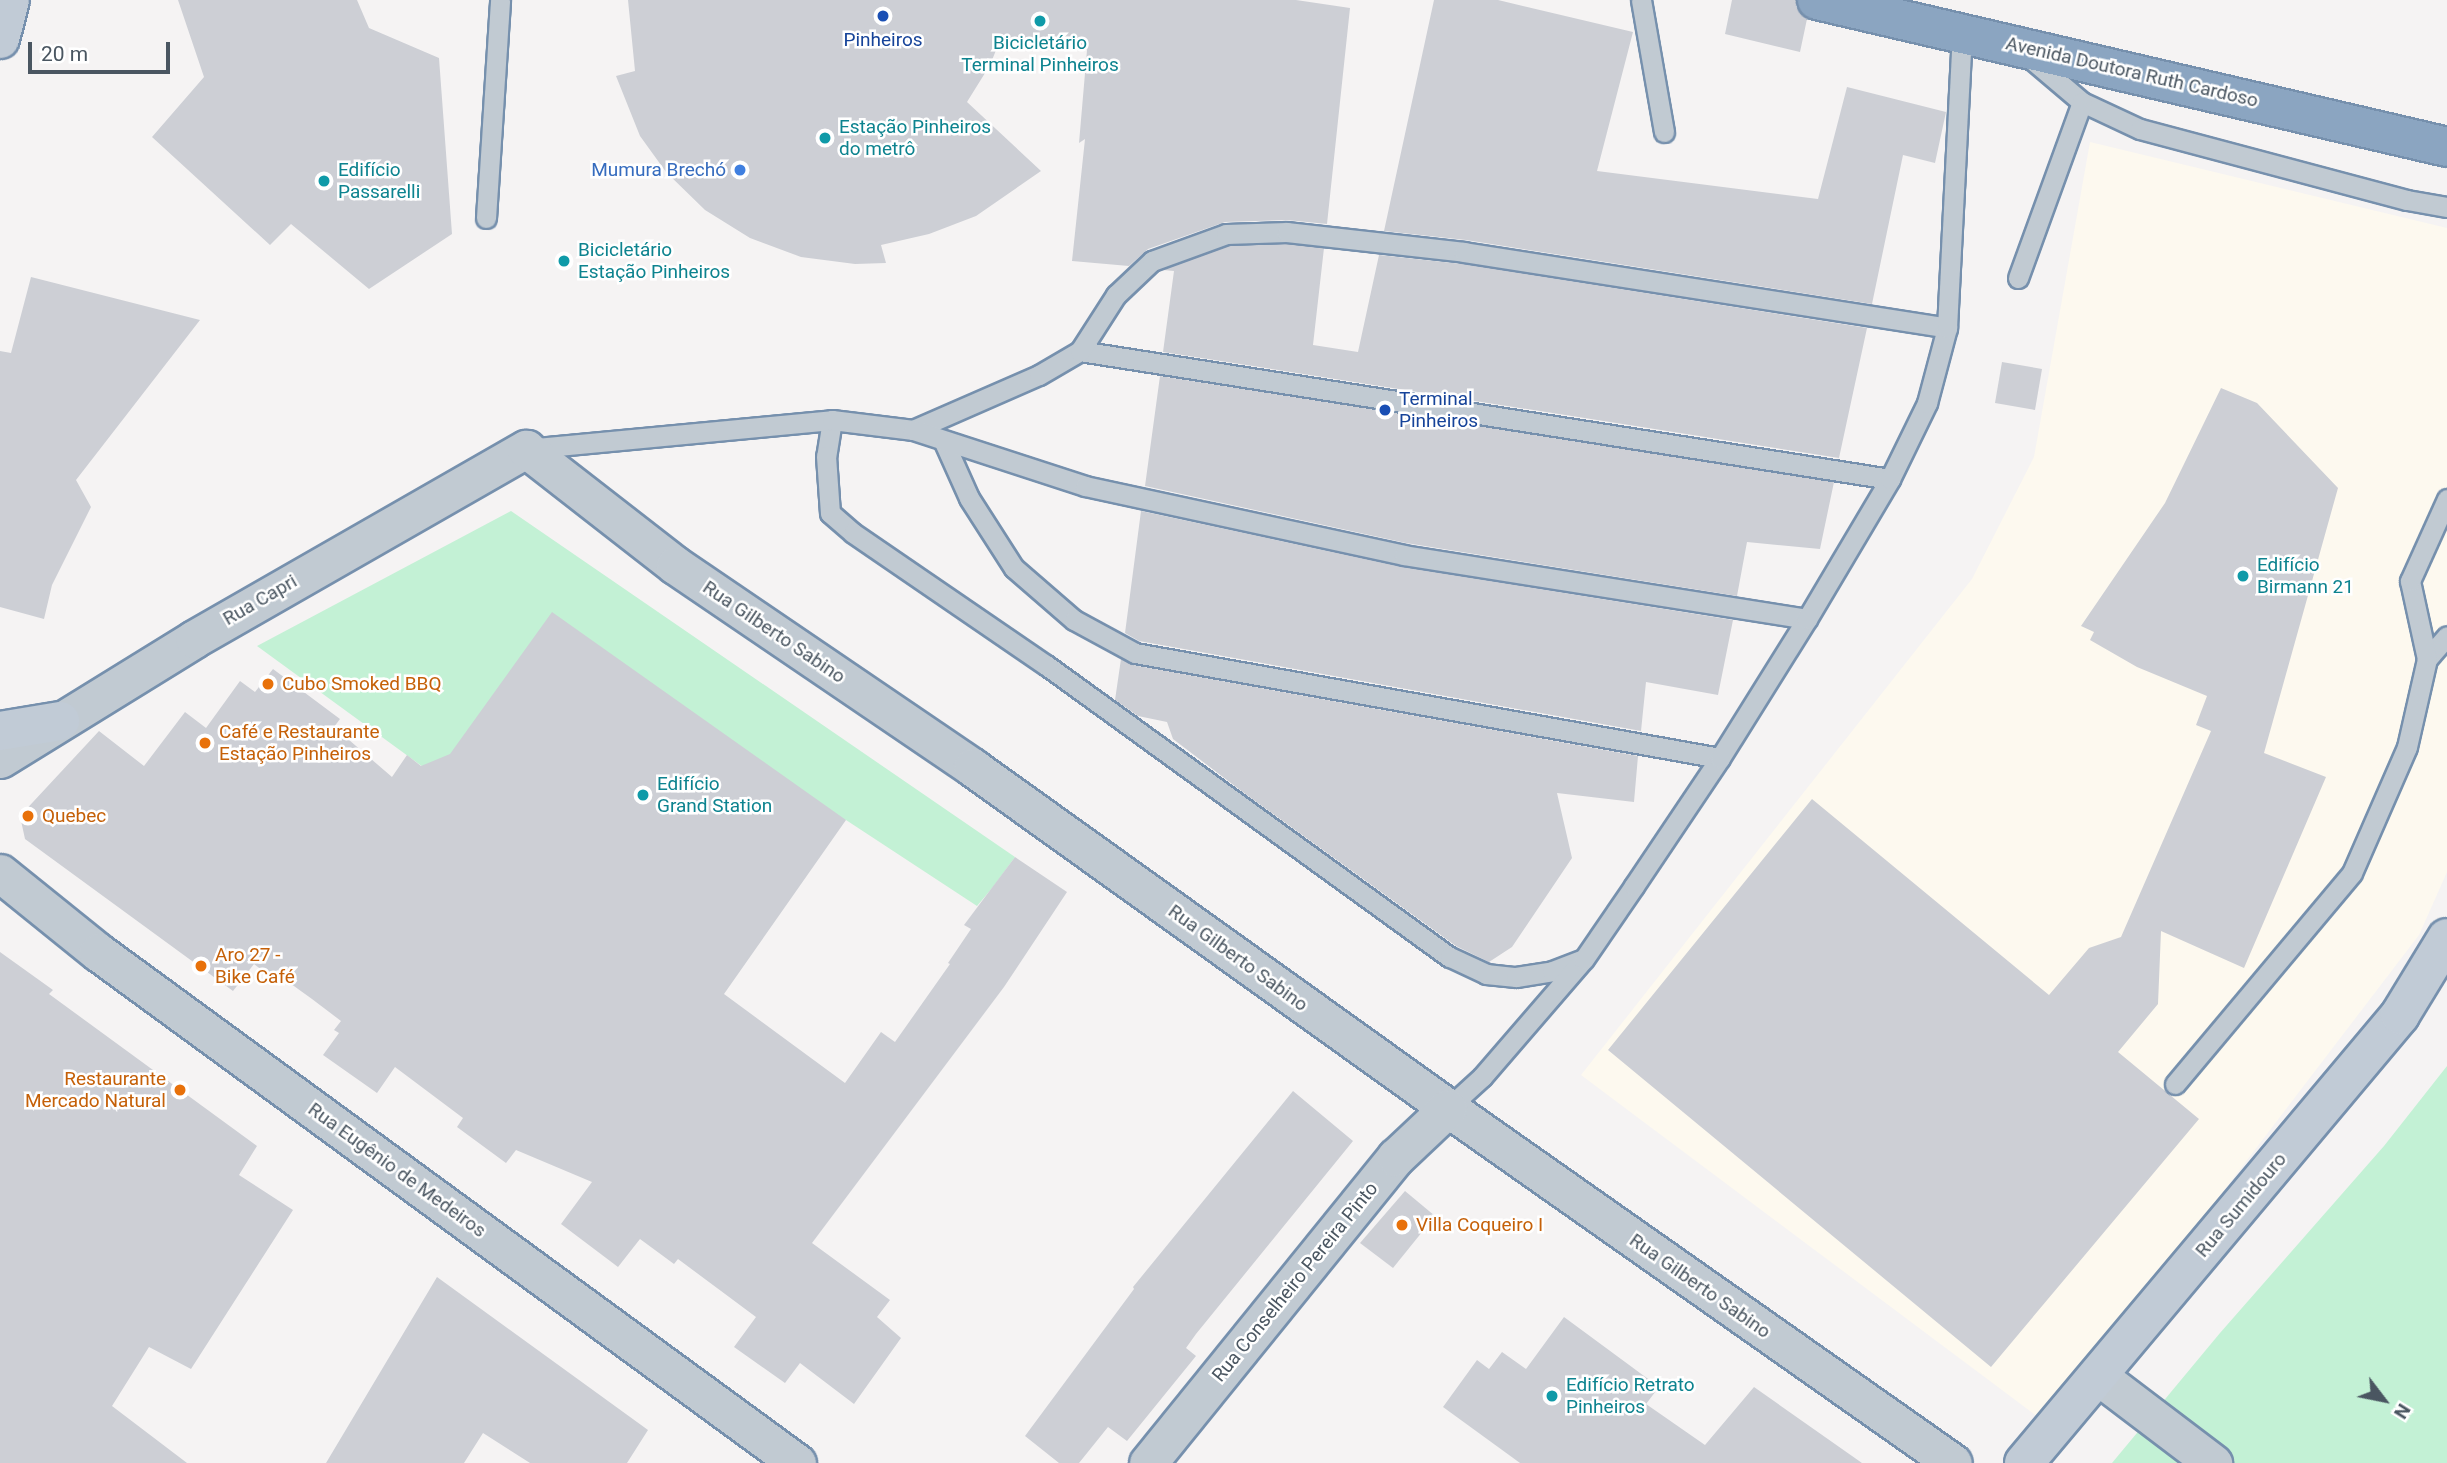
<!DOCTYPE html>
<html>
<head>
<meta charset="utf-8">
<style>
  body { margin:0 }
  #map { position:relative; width:2447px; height:1463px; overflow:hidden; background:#f5f3f3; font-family:Roboto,sans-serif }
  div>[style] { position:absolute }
  .commercial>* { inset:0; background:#fdf9ef }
  .green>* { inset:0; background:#c3f1d5 }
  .building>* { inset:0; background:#cdcfd5 }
  .roads { filter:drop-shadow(2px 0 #7690ad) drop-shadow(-2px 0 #7690ad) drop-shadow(0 2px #7690ad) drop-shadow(0 -2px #7690ad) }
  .lane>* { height:19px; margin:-9.5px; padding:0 9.5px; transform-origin:9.5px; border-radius:9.5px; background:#c1cad2 }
  .street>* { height:37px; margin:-18.5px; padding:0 18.5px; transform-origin:18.5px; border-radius:18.5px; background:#c1cad2 }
  .secondary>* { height:38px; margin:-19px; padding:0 19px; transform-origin:19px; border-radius:19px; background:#c1cbd6 }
  .highway>* { height:38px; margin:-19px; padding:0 19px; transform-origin:19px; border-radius:19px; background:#8ba5c1 }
  .dots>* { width:19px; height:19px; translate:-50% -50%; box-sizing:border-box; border:4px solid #fff; border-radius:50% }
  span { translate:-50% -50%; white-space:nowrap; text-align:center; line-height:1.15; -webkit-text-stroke:5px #fff; paint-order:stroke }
  .transit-label { font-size:19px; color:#164399 }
  .left { translate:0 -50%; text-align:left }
  .culture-label { font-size:19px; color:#0d838f }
  .street-label { font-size:19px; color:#4a5661 }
  .shop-label { font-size:19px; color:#366cbe }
  .right { translate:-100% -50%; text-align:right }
  .food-label { font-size:19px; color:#c56008 }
  .north { position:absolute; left:2349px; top:1365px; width:70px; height:70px; -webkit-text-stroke:5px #fff; paint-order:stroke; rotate:122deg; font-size:19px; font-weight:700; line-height:28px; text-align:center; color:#4a5661 }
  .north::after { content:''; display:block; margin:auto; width:24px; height:32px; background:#4a5661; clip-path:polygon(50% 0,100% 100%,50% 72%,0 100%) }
  .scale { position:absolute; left:28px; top:42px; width:142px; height:32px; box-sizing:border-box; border:4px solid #4a5661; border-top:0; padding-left:9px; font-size:21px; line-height:24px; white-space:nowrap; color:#4a5661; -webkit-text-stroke:5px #fff; paint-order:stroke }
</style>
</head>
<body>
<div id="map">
  <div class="commercial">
    <div style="clip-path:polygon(2090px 142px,2447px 228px,2447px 872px,2419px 935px,2046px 1423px,1581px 1075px,1972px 579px,2034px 457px)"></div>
  </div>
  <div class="green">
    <div style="clip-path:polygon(511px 511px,1015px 857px,993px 887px,977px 906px,846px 820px,440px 769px,434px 775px,257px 646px)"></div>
    <div style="clip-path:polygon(2447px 1066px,2447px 1463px,2112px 1463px,2220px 1333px,2384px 1146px)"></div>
  </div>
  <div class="building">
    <div style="clip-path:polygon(178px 0,357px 0,369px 28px,439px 58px,452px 234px,369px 289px,291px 224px,270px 245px,152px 137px,204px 77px)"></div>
    <div style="clip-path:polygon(628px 0,1296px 0,1350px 8px,1327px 224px,1287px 220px,1225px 222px,1148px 249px,1129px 266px,1072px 261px,1085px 139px,1079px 143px,1087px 50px,1001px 38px,990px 65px,967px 102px,1041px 171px,976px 216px,929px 234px,881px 245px,886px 263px,855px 264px,801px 257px,750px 238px,705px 210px,666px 172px,640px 136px,616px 76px,635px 71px)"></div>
    <div style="clip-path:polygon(1434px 0,1498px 0,1633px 32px,1597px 171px,1818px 199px,1847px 87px,1946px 112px,1935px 163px,1903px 155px,1872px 304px,1466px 240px,1384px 231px)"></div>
    <div style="clip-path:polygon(1732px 0,1796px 0,1796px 7px,1807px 19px,1800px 52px,1725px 34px)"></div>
    <div style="clip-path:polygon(1287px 244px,1324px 248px,1313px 345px,1358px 352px,1379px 255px,1462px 264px,1867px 328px,1839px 458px,1163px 352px,1174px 271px,1163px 270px,1228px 246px)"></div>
    <div style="clip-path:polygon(31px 277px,200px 320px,76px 480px,91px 507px,52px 585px,44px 619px,0 607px,0 351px,11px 353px)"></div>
    <div style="clip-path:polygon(2002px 362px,2042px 369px,2035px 410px,1995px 403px)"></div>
    <div style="clip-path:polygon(1160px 376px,1834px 482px,1820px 549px,1747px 542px,1737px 596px,1406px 543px,1145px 486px)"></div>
    <div style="clip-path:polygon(2221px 388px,2257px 403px,2338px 488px,2264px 753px,2326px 777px,2244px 968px,2161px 931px,2158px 1004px,2118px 1052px,2199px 1119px,1991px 1367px,1608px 1050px,1812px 799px,2049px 995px,2089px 948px,2121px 937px,2211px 731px,2196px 725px,2207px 696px,2137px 667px,2090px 640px,2094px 632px,2081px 626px,2165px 503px)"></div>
    <div style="clip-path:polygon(1141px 511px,1402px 567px,1733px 620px,1718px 695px,1646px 682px,1641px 731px,1139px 641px,1125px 633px)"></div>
    <div style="clip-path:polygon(552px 612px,846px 820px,724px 994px,845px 1083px,881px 1032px,895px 1042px,950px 964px,948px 963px,971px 929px,964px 925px,1015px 857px,1067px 892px,1004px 987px,812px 1243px,890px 1300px,877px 1317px,901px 1338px,854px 1404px,800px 1363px,785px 1383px,734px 1347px,756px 1317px,678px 1259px,674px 1264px,640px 1239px,618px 1267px,561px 1224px,592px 1182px,516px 1150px,506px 1163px,457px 1127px,463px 1118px,395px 1067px,377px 1093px,323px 1055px,339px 1033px,334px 1030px,341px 1021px,312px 999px,280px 976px,276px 981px,254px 964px,233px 991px,25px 839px,20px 816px,99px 731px,144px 766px,185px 712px,206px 728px,240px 681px,255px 692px,273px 669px,340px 719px,334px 727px,392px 777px,407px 755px,421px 766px,450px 754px)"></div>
    <div style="clip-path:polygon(1121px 659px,1133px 665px,1638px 756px,1634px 802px,1557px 793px,1572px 858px,1512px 947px,1489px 962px,1456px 946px,1248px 796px,1173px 739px,1167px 722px,1138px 716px,1115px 700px)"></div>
    <div style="clip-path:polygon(0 952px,53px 990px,49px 994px,257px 1146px,239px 1175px,293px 1210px,191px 1369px,149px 1347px,112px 1406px,187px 1463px,0 1463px)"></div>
    <div style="clip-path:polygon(1293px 1091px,1353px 1141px,1196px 1334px,1186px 1348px,1196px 1356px,1127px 1441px,1108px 1427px,1079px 1463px,1059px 1463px,1025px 1436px,1134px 1289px,1133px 1287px)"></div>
    <div style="clip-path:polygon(1405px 1191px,1435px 1216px,1393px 1268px,1360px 1243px)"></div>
    <div style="clip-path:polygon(437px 1277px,648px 1430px,627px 1463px,530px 1463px,483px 1433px,464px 1463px,326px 1463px)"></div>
    <div style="clip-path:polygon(1564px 1317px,1659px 1387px,1646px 1404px,1705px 1445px,1754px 1387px,1862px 1463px,1520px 1463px,1443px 1407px,1477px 1360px,1489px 1369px,1502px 1352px,1526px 1369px)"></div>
  </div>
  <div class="roads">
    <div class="lane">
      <div style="left:1641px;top:0;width:134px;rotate:80.1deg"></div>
      <div style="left:2030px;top:58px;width:68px;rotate:40.2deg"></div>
      <div style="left:2082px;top:102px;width:64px;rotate:25deg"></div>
      <div style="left:2140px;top:129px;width:276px;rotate:14.9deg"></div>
      <div style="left:2407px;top:200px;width:41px;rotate:9.9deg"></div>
      <div style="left:486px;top:218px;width:218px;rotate:-86.3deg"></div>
      <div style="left:2018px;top:278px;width:187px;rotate:-70deg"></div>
      <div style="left:1080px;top:351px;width:820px;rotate:8.98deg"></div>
      <div style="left:832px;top:420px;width:36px;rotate:99deg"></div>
      <div style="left:826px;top:456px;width:57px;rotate:86deg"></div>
      <div style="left:830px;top:513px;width:30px;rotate:41deg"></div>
      <div style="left:853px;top:533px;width:234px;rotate:34.4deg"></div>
      <div style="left:1046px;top:665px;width:498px;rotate:35.9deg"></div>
      <div style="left:1450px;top:957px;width:40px;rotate:25deg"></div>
      <div style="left:1486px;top:974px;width:30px;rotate:6deg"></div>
      <div style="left:1516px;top:977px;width:36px;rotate:-9deg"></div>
      <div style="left:1552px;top:971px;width:30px;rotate:-21deg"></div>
      <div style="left:913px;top:430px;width:137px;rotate:-23.6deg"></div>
      <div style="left:1039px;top:375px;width:48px;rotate:-30.3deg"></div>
      <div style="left:1080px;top:351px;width:67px;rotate:-57.3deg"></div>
      <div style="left:1116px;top:295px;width:50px;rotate:-43.4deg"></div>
      <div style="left:1152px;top:261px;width:79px;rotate:-20deg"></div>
      <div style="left:1226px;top:234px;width:61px;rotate:-1.9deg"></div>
      <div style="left:1287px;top:232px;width:178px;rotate:6.4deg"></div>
      <div style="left:1464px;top:252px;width:489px;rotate:8.9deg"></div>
      <div style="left:944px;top:442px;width:61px;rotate:65.9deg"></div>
      <div style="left:969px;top:498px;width:83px;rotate:57.3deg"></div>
      <div style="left:1014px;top:568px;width:79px;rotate:40.9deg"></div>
      <div style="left:1074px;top:620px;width:69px;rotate:28.4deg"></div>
      <div style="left:1135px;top:653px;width:594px;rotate:10.18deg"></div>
      <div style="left:526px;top:449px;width:307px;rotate:-5.4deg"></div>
      <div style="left:832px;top:420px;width:82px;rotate:7deg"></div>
      <div style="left:913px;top:430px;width:181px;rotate:18deg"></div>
      <div style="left:1085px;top:486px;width:326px;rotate:12.2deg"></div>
      <div style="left:1404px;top:555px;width:408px;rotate:9deg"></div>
      <div style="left:2427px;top:659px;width:30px;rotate:-49deg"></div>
      <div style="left:2175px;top:1084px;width:275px;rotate:-50deg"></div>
      <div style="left:2352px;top:873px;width:137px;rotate:-66.4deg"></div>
      <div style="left:2407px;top:747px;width:90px;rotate:-77.2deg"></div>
      <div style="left:2427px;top:659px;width:80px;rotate:-102.3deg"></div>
      <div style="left:2410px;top:581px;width:90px;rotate:-65.7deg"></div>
      <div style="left:1448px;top:1108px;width:46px;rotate:-42.4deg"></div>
      <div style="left:1482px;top:1077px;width:156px;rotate:-49.2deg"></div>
      <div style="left:1584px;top:959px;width:88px;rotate:-55.6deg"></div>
      <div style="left:1634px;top:886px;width:154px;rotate:-56.1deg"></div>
      <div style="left:1720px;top:758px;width:164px;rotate:-58deg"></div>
      <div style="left:1807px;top:619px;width:163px;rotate:-59.3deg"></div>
      <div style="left:1890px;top:479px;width:85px;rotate:-64deg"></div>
      <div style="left:1927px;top:403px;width:78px;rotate:-75.1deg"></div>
      <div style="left:1947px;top:328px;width:296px;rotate:-87.1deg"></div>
    </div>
    <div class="street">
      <div style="left:0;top:759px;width:228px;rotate:-31.7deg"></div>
      <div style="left:194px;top:639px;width:383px;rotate:-29.8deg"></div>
      <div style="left:526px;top:449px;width:189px;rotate:37.9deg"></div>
      <div style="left:675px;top:565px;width:359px;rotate:34.2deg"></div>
      <div style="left:972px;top:767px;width:586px;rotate:35.62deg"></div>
      <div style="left:1448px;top:1108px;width:617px;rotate:35.11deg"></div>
      <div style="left:0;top:873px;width:126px;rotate:38.9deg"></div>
      <div style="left:98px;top:952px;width:866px;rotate:36.17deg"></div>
      <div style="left:2097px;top:1375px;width:146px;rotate:37.2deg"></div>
      <div style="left:1148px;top:1463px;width:394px;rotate:-51deg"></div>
      <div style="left:1396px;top:1157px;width:71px;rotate:-43.3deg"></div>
    </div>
    <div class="secondary">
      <div style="left:0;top:39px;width:40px;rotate:-75.6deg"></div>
      <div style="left:0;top:731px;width:61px;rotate:-9.5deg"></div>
      <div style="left:2024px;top:1463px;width:585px;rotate:-49.99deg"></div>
      <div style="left:2400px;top:1015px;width:90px;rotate:-58.6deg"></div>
    </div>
    <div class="highway">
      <div style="left:1817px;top:0;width:647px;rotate:13.13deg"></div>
    </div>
  </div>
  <div class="dots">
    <div style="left:883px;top:16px;background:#1a4fb4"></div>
    <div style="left:1040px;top:21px;background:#0f9aa8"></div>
    <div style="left:825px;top:138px;background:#0f9aa8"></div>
    <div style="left:740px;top:170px;background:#3f7fe0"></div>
    <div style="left:324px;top:181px;background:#0f9aa8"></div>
    <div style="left:564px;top:261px;background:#0f9aa8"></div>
    <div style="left:1385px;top:410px;background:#1a4fb4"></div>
    <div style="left:2243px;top:576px;background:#0f9aa8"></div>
    <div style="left:268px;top:684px;background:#e8710a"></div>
    <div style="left:205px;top:743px;background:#e8710a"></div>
    <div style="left:643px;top:795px;background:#0f9aa8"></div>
    <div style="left:28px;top:816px;background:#e8710a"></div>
    <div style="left:201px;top:966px;background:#e8710a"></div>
    <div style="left:180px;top:1090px;background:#e8710a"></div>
    <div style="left:1402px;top:1225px;background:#e8710a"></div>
    <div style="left:1552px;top:1396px;background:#0f9aa8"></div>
  </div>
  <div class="transit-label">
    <span style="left:883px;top:40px">Pinheiros</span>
    <span class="left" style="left:1399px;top:410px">Terminal<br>Pinheiros</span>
  </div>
  <div class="culture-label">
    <span style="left:1040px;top:54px">Bicicletário<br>Terminal Pinheiros</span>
    <span class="left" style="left:839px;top:138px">Estação Pinheiros<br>do metrô</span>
    <span class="left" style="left:338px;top:181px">Edifício<br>Passarelli</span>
    <span class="left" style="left:578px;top:261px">Bicicletário<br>Estação Pinheiros</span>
    <span class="left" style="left:2257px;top:576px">Edifício<br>Birmann 21</span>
    <span class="left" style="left:657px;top:795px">Edifício<br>Grand Station</span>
    <span class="left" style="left:1566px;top:1396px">Edifício Retrato<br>Pinheiros</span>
  </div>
  <div class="street-label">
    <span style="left:2132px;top:72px;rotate:13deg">Avenida Doutora Ruth Cardoso</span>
    <span style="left:260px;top:600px;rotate:-30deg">Rua Capri</span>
    <span style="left:774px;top:632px;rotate:34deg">Rua Gilberto Sabino</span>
    <span style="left:1238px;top:958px;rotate:36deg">Rua Gilberto Sabino</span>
    <span style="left:397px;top:1170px;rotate:36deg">Rua Eugênio de Medeiros</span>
    <span style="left:2241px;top:1205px;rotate:-50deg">Rua Sumidouro</span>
    <span style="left:1295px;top:1282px;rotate:-51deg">Rua Conselheiro Pereira Pinto</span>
    <span style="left:1700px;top:1286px;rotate:35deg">Rua Gilberto Sabino</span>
  </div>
  <div class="shop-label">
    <span class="right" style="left:726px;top:170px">Mumura Brechó</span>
  </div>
  <div class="food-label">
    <span class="left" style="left:282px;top:684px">Cubo Smoked BBQ</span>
    <span class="left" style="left:219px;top:743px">Café e Restaurante<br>Estação Pinheiros</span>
    <span class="left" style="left:42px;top:816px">Quebec</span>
    <span class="left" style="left:215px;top:966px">Aro 27 -<br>Bike Café</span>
    <span class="right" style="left:166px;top:1090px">Restaurante<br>Mercado Natural</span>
    <span class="left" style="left:1416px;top:1225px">Villa Coqueiro I</span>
  </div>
  <div class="north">N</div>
  <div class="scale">20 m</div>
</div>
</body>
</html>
